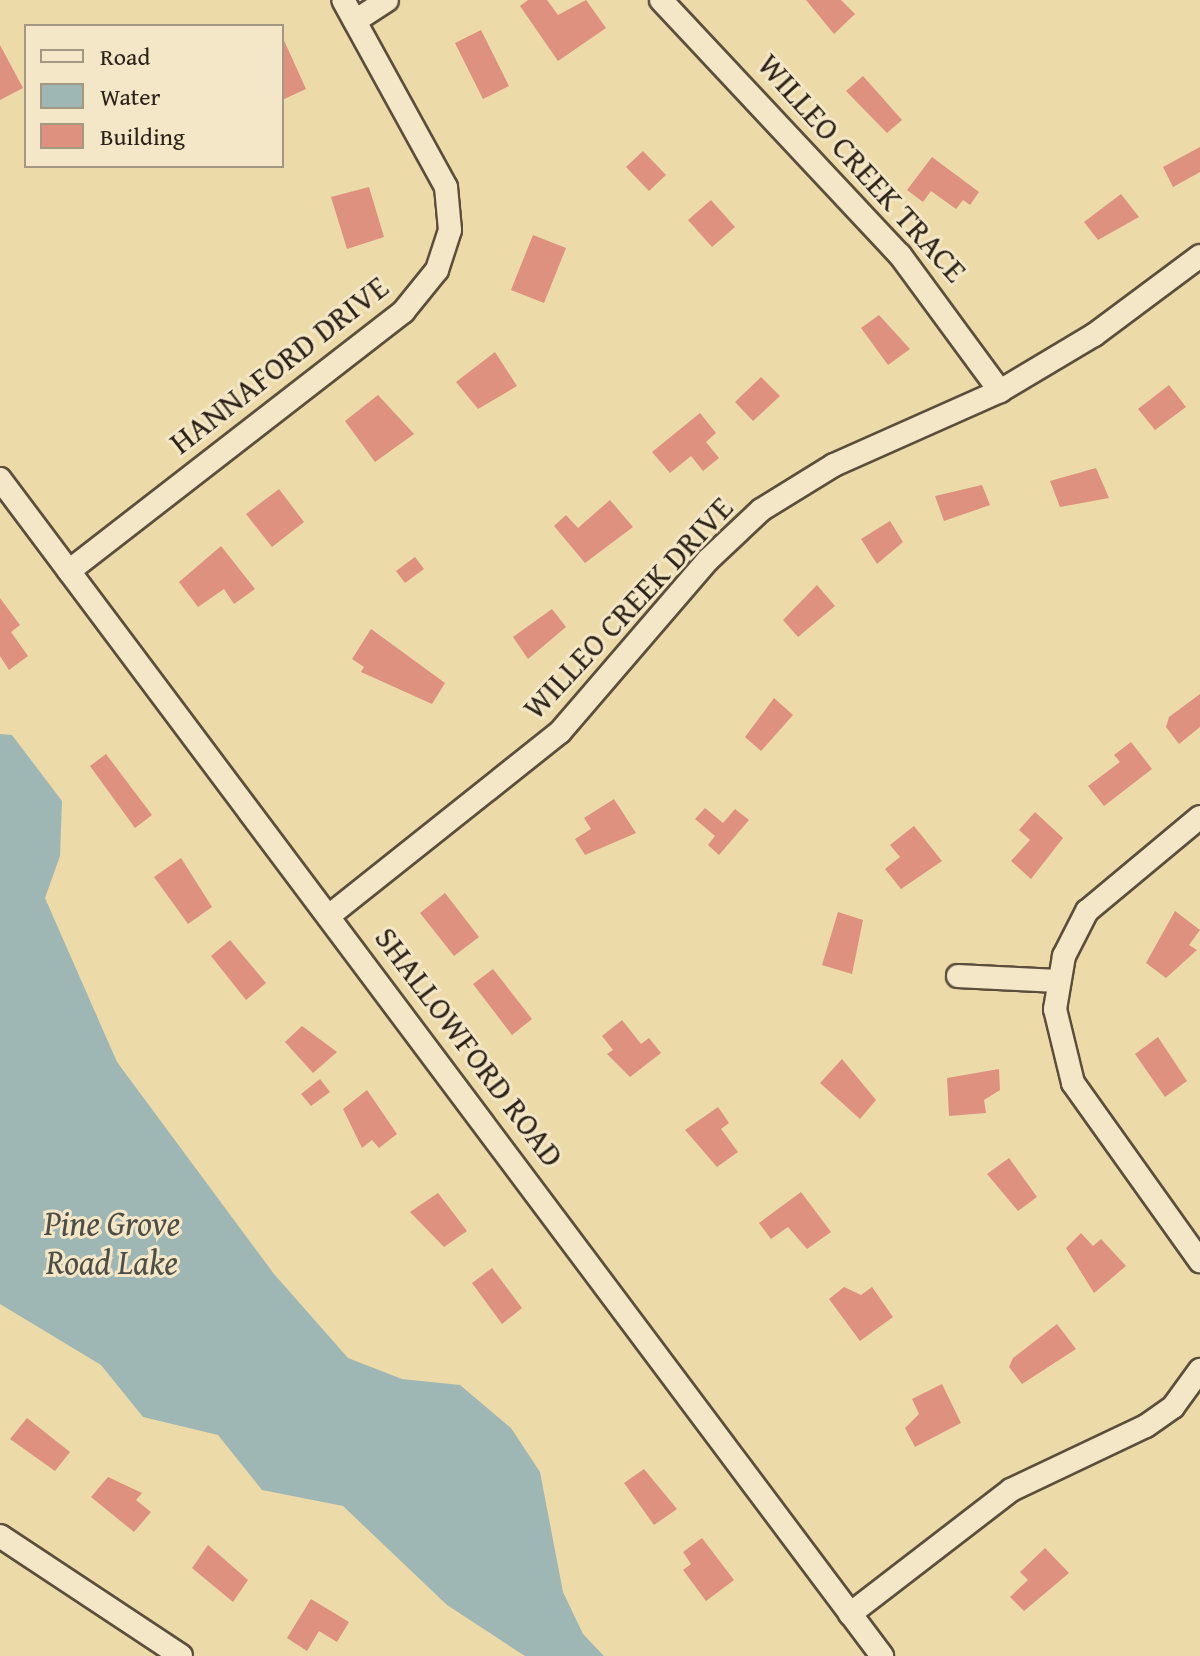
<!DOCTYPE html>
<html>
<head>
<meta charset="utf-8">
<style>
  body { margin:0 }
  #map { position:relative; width:1200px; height:1656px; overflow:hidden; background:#ecdaa9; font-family:"Gentium Book Plus",serif }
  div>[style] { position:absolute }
  .water>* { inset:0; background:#9fb7b4 }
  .building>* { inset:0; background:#dd917e }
  .roads { filter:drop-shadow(2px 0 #5b4f3c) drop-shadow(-2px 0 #5b4f3c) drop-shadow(0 2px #5b4f3c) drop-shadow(0 -2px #5b4f3c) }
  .minor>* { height:22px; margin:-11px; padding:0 11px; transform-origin:11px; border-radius:11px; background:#f3e7c7 }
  span { translate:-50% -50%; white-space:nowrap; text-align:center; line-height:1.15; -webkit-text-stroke:6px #f3e7c7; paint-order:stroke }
  .street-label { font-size:32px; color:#2b2117 }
  .water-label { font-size:34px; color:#4e4e46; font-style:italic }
  .legend { position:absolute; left:24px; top:24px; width:260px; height:144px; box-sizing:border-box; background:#f3e7c7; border:2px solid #a39881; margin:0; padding:10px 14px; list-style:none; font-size:24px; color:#2b2117 }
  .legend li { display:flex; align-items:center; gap:16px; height:40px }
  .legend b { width:40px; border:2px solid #a39881 }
</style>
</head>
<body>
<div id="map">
  <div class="water">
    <div style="clip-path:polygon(0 734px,12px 735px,62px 801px,60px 856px,45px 898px,117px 1062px,274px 1274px,348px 1358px,402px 1379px,460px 1385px,511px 1428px,540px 1472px,563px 1592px,583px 1634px,604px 1656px,525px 1656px,447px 1605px,343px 1506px,262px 1490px,218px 1435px,143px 1417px,101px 1365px,0 1304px)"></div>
  </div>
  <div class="building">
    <div style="clip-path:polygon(528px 0,547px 0,558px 15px,586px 0,606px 28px,558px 61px,520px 6px)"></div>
    <div style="clip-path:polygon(806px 0,841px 0,855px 14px,834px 34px)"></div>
    <div style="clip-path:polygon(481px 30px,509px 86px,483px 99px,455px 43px)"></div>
    <div style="clip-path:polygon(282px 36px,306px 89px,282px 100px)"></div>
    <div style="clip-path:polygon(0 45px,23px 88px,0 100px)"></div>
    <div style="clip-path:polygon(863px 76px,902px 120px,887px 133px,846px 91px)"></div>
    <div style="clip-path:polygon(1200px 147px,1200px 172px,1173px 187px,1163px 167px)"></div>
    <div style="clip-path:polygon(643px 151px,666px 175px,649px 191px,626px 167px)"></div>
    <div style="clip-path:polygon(932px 157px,979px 192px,970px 205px,963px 200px,956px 209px,931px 191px,923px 202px,907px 190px)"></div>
    <div style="clip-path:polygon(369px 187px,384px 237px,347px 249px,331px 197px)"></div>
    <div style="clip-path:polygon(1121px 194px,1139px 217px,1098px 240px,1084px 222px)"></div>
    <div style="clip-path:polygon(711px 200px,735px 227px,712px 247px,688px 220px)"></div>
    <div style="clip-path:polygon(533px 235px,566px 248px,544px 303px,511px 290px)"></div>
    <div style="clip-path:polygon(879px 315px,910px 349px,888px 365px,861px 328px)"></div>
    <div style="clip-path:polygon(495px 352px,517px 386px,478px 409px,456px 382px)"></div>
    <div style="clip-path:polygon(761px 377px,780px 396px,753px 421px,735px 402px)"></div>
    <div style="clip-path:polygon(1169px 385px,1186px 407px,1155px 430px,1138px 409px)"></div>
    <div style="clip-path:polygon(378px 395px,414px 434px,375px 462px,345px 421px)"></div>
    <div style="clip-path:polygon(700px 413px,716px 433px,706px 442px,719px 458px,703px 471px,691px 456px,670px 473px,652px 452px)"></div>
    <div style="clip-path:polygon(1096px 468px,1109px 498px,1060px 507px,1050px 481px)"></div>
    <div style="clip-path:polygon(982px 485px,990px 505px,944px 521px,935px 496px)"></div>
    <div style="clip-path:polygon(279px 489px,304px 522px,272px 547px,246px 514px)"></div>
    <div style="clip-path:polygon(610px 500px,633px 527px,585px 563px,554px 526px,566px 515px,578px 528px)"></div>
    <div style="clip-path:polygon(890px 521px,903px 542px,877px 564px,861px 539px)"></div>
    <div style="clip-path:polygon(221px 546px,255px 589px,234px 604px,224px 589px,198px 607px,179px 582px)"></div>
    <div style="clip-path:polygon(415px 557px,424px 569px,405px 583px,396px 571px)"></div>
    <div style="clip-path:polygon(817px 585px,835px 606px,798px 637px,783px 620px)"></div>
    <div style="clip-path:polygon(0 598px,20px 625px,11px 632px,28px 656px,9px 670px,0 656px)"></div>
    <div style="clip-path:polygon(552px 609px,566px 627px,528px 659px,513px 637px)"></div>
    <div style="clip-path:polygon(371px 629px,445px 683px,432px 704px,361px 672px,364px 667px,352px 659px)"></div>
    <div style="clip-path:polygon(1200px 694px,1200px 727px,1179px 744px,1166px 727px,1169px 717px)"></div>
    <div style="clip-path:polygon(774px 698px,793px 715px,761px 751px,745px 737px)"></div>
    <div style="clip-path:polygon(1131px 742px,1152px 769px,1104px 806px,1088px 786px,1120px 762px,1114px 755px)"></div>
    <div style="clip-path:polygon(106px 754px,152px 815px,135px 828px,90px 766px)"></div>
    <div style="clip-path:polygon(614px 799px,636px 833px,585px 855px,575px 839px,591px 829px,584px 818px)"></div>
    <div style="clip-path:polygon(705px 808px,723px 823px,735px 809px,749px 820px,719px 855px,708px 845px,715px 836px,695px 819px)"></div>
    <div style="clip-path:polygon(1035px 812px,1063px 838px,1031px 879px,1011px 861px,1030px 840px,1019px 830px)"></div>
    <div style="clip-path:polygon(914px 826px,942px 861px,901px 889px,885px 869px,900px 857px,890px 845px)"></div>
    <div style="clip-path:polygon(181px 858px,212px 907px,188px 924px,154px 877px)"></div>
    <div style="clip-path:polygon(445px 893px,479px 937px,454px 956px,420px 913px)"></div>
    <div style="clip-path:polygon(1175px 911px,1200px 930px,1189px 945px,1197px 950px,1166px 978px,1146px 963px)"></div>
    <div style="clip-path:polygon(838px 912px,863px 920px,852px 974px,822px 965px)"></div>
    <div style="clip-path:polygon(230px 940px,266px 983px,246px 1000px,211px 956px)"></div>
    <div style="clip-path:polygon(493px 969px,532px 1019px,512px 1035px,473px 984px)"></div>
    <div style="clip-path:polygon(622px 1020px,641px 1044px,649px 1038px,661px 1053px,630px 1077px,607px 1054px,613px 1050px,602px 1036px)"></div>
    <div style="clip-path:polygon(302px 1026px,337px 1052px,313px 1073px,285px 1042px)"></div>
    <div style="clip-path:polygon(1158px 1037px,1187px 1081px,1165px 1097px,1135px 1054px)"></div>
    <div style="clip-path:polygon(842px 1059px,876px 1100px,860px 1119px,820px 1083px)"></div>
    <div style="clip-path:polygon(999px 1069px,1000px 1090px,984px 1100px,986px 1113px,949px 1116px,947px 1078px)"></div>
    <div style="clip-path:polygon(320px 1079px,330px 1092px,311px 1106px,301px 1094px)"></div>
    <div style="clip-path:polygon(367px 1090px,397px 1134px,379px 1148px,372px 1140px,362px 1148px,343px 1109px)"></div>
    <div style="clip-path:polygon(718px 1107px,729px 1123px,721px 1129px,738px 1152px,717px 1167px,685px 1130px)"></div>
    <div style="clip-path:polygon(1009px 1158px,1037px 1197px,1018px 1211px,987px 1174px)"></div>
    <div style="clip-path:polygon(801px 1192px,831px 1232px,807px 1249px,788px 1227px,771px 1239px,759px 1223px)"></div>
    <div style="clip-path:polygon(438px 1193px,467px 1231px,444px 1247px,410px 1212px)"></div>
    <div style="clip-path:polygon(1081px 1233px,1093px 1246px,1101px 1239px,1126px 1266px,1094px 1293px,1066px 1248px)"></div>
    <div style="clip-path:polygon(492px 1268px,522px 1308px,502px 1324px,472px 1283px)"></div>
    <div style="clip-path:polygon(844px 1287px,861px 1295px,872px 1287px,893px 1317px,860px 1341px,829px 1299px)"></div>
    <div style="clip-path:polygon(1057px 1324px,1076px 1349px,1022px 1384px,1009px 1367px,1013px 1358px)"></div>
    <div style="clip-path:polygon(942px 1384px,961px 1423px,915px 1447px,905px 1428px,919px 1414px,912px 1399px)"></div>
    <div style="clip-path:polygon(27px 1418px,70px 1452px,55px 1471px,10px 1439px)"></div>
    <div style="clip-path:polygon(644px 1469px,677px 1509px,654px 1525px,624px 1483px)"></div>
    <div style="clip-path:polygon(108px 1477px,142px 1493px,136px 1500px,151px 1512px,134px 1532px,91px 1497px)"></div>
    <div style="clip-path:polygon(702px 1538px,734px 1580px,706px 1601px,683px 1570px,691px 1564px,683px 1552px)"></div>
    <div style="clip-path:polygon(208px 1545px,248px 1580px,233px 1602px,192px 1568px)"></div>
    <div style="clip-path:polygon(1045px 1548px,1069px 1573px,1024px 1611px,1010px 1597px,1028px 1580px,1020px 1572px)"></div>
    <div style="clip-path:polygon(311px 1599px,349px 1622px,337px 1642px,319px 1631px,307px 1651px,287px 1638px)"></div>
  </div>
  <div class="roads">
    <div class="minor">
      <div style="left:661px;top:0;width:349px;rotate:46.9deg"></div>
      <div style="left:900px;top:255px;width:169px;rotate:53.7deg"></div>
      <div style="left:355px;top:21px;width:38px;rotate:-33deg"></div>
      <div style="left:0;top:479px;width:1471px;rotate:53.15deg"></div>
      <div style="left:69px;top:571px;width:423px;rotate:-37.8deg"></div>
      <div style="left:403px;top:312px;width:54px;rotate:-51deg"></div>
      <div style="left:437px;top:270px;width:42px;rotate:-72deg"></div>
      <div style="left:450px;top:230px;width:43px;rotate:-95.3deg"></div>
      <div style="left:446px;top:187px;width:213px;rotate:-118.8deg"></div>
      <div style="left:1200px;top:817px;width:147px;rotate:140.2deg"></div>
      <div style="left:1087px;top:911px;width:51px;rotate:117.1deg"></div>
      <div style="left:1064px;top:956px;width:54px;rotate:99.6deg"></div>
      <div style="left:1055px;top:1009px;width:76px;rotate:76.3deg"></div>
      <div style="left:1073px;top:1083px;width:219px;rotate:54.5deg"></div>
      <div style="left:330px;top:915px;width:294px;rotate:-38.5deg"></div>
      <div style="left:560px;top:732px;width:227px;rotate:-49.3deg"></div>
      <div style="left:708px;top:560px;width:73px;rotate:-43.3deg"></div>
      <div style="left:761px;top:510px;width:86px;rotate:-31.7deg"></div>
      <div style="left:834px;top:465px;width:182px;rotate:-24deg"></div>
      <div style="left:1000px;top:391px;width:109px;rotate:-30.8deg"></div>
      <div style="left:1094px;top:335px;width:132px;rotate:-36.7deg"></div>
      <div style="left:958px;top:976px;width:99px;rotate:2.9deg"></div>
      <div style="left:0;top:1536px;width:217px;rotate:33.5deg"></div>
      <div style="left:850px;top:1614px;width:203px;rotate:-37.6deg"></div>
      <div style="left:1011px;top:1490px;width:149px;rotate:-25.4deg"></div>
      <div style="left:1146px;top:1426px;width:33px;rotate:-35deg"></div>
      <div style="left:1173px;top:1407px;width:46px;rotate:-53.9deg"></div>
    </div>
  </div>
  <div class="street-label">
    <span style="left:862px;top:168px;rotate:48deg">WILLEO CREEK TRACE</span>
    <span style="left:279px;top:365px;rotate:-38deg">HANNAFORD DRIVE</span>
    <span style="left:628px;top:608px;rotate:-47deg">WILLEO CREEK DRIVE</span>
    <span style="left:469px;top:1047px;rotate:53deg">SHALLOWFORD ROAD</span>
  </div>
  <div class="water-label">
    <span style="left:112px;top:1242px">Pine Grove<br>Road Lake</span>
  </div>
  <ul class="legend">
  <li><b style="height:10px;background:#f3e7c7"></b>Road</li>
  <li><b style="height:22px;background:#9fb7b4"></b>Water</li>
  <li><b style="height:22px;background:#dd917e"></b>Building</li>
  </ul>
</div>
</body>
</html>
